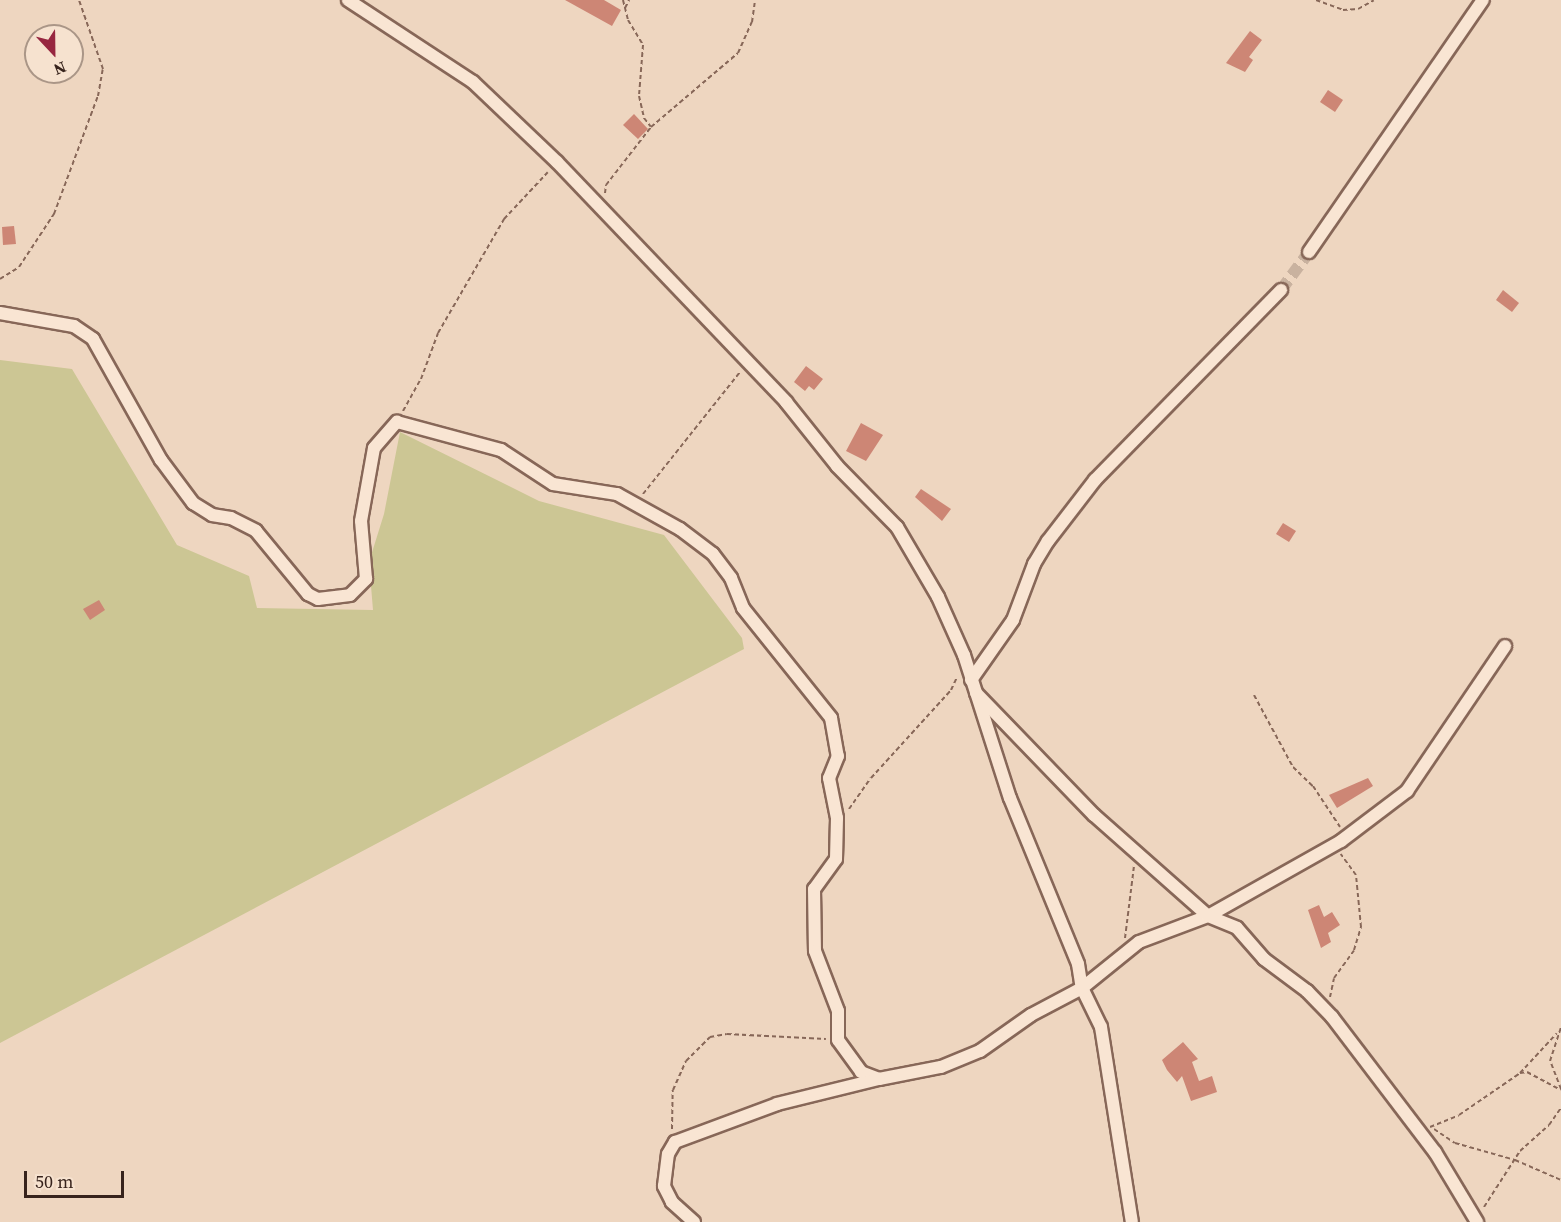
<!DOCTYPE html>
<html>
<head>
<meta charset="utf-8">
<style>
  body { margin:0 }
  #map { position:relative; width:1561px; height:1222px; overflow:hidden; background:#eed6c0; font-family:"Source Serif 4",serif }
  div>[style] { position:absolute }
  .green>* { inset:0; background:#ccc694 }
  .building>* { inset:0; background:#cd8675 }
  .minor-tunnel>* { height:12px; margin-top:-6px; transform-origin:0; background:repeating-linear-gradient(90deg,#c9b29f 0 12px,transparent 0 18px) }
  .path>* { height:2px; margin-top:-1px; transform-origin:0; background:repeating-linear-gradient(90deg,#876758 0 4.5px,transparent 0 7.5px) }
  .roads { filter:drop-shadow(2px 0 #876758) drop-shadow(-2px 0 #876758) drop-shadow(0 2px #876758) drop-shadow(0 -2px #876758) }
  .minor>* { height:12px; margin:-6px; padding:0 6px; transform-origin:6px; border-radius:6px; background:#f9e5d3 }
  span { translate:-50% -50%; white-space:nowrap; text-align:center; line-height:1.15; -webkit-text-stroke:5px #f6e2cf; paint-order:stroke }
  .north { position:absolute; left:24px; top:24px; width:60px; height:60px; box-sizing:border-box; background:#f6e2cf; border:2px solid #aa9687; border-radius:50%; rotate:158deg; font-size:16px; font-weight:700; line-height:24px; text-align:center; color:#37231c }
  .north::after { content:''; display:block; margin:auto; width:21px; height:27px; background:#972740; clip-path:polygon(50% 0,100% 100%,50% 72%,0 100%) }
  .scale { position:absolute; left:24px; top:1171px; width:100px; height:27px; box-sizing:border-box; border:3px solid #37231c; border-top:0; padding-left:8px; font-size:18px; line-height:21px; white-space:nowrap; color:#37231c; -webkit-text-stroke:4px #f6e2cf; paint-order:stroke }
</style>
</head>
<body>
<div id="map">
  <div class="green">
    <div style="clip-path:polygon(0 360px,72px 369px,177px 545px,249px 576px,257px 608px,373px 610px,369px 562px,384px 514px,400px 432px,539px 501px,664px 535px,742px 638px,744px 649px,0 1043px)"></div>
  </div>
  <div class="building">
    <div style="clip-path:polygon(565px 0,604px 0,621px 10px,612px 26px)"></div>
    <div style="clip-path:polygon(1250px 31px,1262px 40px,1249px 57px,1253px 60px,1245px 72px,1226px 63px)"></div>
    <div style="clip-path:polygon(1328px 90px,1343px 100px,1335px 112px,1320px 102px)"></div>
    <div style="clip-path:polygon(634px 114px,648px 129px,638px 139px,623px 125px)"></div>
    <div style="clip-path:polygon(14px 226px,16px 244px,3px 245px,2px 227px)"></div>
    <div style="clip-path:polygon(1503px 290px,1519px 303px,1512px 312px,1496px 300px)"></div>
    <div style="clip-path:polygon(806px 366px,823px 379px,814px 390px,809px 386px,805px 391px,794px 382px)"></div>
    <div style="clip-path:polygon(861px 423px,883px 435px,866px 461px,846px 451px)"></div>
    <div style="clip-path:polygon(921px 489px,951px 509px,942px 521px,915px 497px)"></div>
    <div style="clip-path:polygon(1283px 523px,1296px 531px,1289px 542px,1276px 534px)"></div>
    <div style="clip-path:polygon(99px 600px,105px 610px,90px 620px,83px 609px)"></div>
    <div style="clip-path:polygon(1368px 778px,1373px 786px,1337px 808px,1329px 795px)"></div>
    <div style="clip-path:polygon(1319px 905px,1324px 917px,1332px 912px,1340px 925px,1328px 933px,1331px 942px,1321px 948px,1308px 910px)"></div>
    <div style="clip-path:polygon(1183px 1042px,1198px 1059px,1192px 1062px,1199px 1081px,1212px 1076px,1217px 1092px,1191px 1101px,1182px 1076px,1177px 1082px,1167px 1070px,1162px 1060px)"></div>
  </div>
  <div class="minor-tunnel">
    <div style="left:1281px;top:290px;width:47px;rotate:-53.6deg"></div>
  </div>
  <div class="path">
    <div style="left:623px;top:0;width:21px;rotate:76deg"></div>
    <div style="left:628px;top:20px;width:29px;rotate:59deg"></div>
    <div style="left:643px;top:45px;width:51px;rotate:94.5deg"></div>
    <div style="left:639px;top:96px;width:23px;rotate:77deg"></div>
    <div style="left:644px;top:118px;width:11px;rotate:52deg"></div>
    <div style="left:1316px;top:0;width:29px;rotate:20deg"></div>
    <div style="left:1343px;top:10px;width:15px;rotate:-4deg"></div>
    <div style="left:1358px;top:9px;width:18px;rotate:-29deg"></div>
    <div style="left:625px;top:8px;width:9px;rotate:-63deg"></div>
    <div style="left:605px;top:193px;width:8px;rotate:-83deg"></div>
    <div style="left:606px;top:185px;width:73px;rotate:-52.2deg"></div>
    <div style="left:651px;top:127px;width:114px;rotate:-40.4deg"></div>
    <div style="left:738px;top:53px;width:34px;rotate:-66deg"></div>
    <div style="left:752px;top:22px;width:22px;rotate:-82deg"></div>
    <div style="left:0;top:279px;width:22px;rotate:-32deg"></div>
    <div style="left:19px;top:267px;width:64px;rotate:-56.6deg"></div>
    <div style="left:54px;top:214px;width:126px;rotate:-69.6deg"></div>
    <div style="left:98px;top:96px;width:27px;rotate:-80deg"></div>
    <div style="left:103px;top:69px;width:73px;rotate:-109.2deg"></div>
    <div style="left:403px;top:411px;width:37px;rotate:-61deg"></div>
    <div style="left:421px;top:379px;width:49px;rotate:-69.7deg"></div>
    <div style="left:438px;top:333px;width:132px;rotate:-59.9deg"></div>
    <div style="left:504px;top:219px;width:64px;rotate:-46.9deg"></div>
    <div style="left:643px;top:494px;width:156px;rotate:-51.5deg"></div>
    <div style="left:1254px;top:695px;width:82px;rotate:61.6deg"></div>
    <div style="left:1293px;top:767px;width:28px;rotate:44deg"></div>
    <div style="left:1313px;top:786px;width:49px;rotate:56.6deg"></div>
    <div style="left:849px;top:809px;width:38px;rotate:-55deg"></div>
    <div style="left:871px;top:778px;width:119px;rotate:-47.7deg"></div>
    <div style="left:951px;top:690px;width:14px;rotate:-65deg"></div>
    <div style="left:1125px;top:938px;width:73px;rotate:-82.9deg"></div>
    <div style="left:1330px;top:997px;width:19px;rotate:-78deg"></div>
    <div style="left:1334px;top:978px;width:34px;rotate:-54deg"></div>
    <div style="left:1354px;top:950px;width:24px;rotate:-73deg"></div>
    <div style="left:1361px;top:927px;width:52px;rotate:-95.5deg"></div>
    <div style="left:1356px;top:875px;width:26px;rotate:-126deg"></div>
    <div style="left:1520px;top:1073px;width:54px;rotate:-47.2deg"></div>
    <div style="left:1561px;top:1089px;width:30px;rotate:-111deg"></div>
    <div style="left:1550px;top:1061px;width:35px;rotate:-72deg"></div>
    <div style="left:1430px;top:1127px;width:31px;rotate:-22deg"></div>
    <div style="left:1459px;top:1115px;width:74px;rotate:-34.5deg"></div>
    <div style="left:1520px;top:1073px;width:7px;rotate:-8deg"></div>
    <div style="left:1527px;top:1072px;width:38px;rotate:28deg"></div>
    <div style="left:672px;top:1129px;width:39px;rotate:-89deg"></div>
    <div style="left:673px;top:1090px;width:32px;rotate:-66deg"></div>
    <div style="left:686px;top:1061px;width:34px;rotate:-45deg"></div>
    <div style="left:710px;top:1037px;width:17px;rotate:-10deg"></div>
    <div style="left:727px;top:1034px;width:99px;rotate:2.9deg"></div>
    <div style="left:1434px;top:1129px;width:25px;rotate:34deg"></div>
    <div style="left:1455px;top:1143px;width:62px;rotate:15.8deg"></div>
    <div style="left:1515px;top:1160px;width:50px;rotate:23.5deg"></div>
    <div style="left:1484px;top:1207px;width:67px;rotate:-57.3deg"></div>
    <div style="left:1520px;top:1151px;width:39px;rotate:-42deg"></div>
    <div style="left:1549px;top:1125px;width:21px;rotate:-55deg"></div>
  </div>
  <div class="roads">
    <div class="minor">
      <div style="left:348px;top:0;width:149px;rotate:33.3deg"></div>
      <div style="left:473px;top:82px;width:116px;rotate:43.6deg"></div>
      <div style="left:557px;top:162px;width:332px;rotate:46.3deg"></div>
      <div style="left:786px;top:402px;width:82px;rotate:51.4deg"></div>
      <div style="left:837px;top:466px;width:86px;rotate:45.5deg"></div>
      <div style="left:897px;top:527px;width:81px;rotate:59.6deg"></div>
      <div style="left:938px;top:597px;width:64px;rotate:65.9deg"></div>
      <div style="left:964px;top:655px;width:150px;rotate:72.2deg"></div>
      <div style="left:1010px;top:798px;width:179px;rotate:67.7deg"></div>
      <div style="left:1078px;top:964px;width:24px;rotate:81deg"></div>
      <div style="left:1082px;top:988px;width:43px;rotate:64deg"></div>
      <div style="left:1101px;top:1027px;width:197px;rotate:81deg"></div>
      <div style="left:1309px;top:252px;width:306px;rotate:-55.4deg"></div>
      <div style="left:0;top:313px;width:75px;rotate:10deg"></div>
      <div style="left:74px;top:326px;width:23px;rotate:34deg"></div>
      <div style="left:93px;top:339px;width:139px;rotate:60.7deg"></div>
      <div style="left:161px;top:460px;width:54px;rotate:53.3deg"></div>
      <div style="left:193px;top:503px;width:22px;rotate:32deg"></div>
      <div style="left:212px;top:515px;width:19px;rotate:9deg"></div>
      <div style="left:231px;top:518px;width:28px;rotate:27deg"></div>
      <div style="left:256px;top:531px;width:82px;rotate:50.5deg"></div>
      <div style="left:308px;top:594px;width:11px;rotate:27deg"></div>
      <div style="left:318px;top:599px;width:32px;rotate:-7deg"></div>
      <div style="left:350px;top:595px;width:23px;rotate:-45deg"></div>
      <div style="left:366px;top:579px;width:58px;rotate:-94.9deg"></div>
      <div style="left:361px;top:521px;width:74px;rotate:-79.9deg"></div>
      <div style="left:374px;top:448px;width:35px;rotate:-49deg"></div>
      <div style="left:397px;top:422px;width:108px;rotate:15.1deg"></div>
      <div style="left:501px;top:450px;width:62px;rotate:33.2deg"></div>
      <div style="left:553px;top:484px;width:65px;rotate:8.9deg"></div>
      <div style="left:617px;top:494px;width:72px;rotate:29.1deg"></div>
      <div style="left:680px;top:529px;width:41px;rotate:37.1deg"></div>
      <div style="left:713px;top:554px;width:30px;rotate:53deg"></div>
      <div style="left:731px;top:578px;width:32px;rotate:68deg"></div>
      <div style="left:743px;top:608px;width:141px;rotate:51.3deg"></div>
      <div style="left:831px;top:718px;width:39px;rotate:80deg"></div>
      <div style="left:838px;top:756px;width:24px;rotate:112deg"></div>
      <div style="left:829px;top:778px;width:41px;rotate:78.7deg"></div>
      <div style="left:837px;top:818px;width:41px;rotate:91.4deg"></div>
      <div style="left:836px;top:859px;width:37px;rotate:126deg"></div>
      <div style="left:814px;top:889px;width:62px;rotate:89.1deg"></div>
      <div style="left:815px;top:951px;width:64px;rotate:69deg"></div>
      <div style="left:838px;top:1011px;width:29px;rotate:90deg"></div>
      <div style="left:838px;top:1040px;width:39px;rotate:54deg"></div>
      <div style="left:861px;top:1072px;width:19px;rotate:21deg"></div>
      <div style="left:879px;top:1079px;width:63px;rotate:-11deg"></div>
      <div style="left:941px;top:1067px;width:42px;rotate:-22.3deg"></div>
      <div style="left:980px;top:1051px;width:62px;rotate:-35.2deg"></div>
      <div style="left:1031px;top:1015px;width:58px;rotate:-27.9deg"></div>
      <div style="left:1082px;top:988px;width:73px;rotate:-38.9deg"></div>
      <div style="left:1139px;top:942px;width:74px;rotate:-20.6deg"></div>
      <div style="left:1208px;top:916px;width:153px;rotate:-29.4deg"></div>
      <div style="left:1341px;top:841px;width:83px;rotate:-37.1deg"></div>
      <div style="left:1407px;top:791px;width:175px;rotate:-55.9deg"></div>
      <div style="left:971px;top:680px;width:73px;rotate:-55deg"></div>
      <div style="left:1013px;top:620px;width:60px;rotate:-69.4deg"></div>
      <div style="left:1034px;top:564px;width:27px;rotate:-59deg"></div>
      <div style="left:1048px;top:541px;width:77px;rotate:-52.4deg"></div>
      <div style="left:1095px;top:480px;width:266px;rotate:-45.6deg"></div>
      <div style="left:976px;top:693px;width:170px;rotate:46deg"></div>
      <div style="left:1094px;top:815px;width:152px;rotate:41.5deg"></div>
      <div style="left:1208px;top:916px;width:31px;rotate:22deg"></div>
      <div style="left:1237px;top:928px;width:41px;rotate:48.9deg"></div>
      <div style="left:1264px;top:959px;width:54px;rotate:36.7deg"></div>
      <div style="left:1307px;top:991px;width:36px;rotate:46deg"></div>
      <div style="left:1332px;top:1017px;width:170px;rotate:52.7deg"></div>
      <div style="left:1435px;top:1152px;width:82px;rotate:59deg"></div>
      <div style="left:694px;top:1222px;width:30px;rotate:-138deg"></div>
      <div style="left:672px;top:1202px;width:18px;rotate:-117deg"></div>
      <div style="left:664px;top:1186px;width:32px;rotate:-83deg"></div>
      <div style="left:668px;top:1154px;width:14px;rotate:-60deg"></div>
      <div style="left:675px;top:1142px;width:109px;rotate:-20.4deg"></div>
      <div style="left:777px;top:1104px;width:105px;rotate:-13.8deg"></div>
    </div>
  </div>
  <div class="north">N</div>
  <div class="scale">50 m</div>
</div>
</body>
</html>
